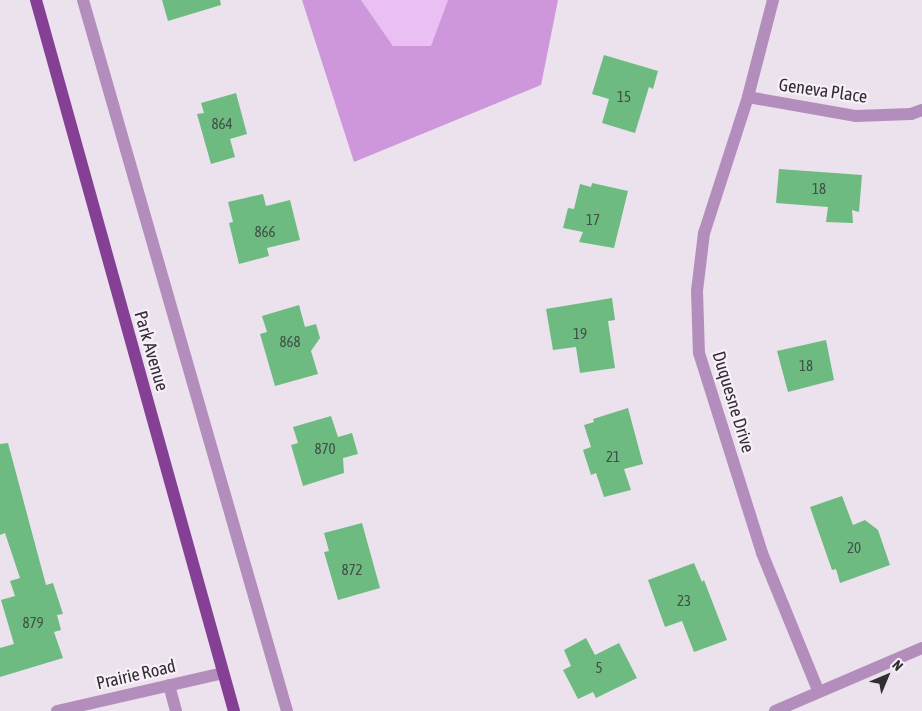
<!DOCTYPE html>
<html>
<head>
<meta charset="utf-8">
<style>
  body { margin:0 }
  #map { position:relative; width:922px; height:711px; overflow:hidden; background:#ebe2ed; font-family:"Asap Condensed",sans-serif }
  div>[style] { position:absolute }
  .green>* { inset:0; background:#eac0f4 }
  .forest>* { inset:0; background:#ce96db }
  .building>* { inset:0; background:#6ebb81 }
  .minor>* { height:12px; margin:-6px; padding:0 6px; transform-origin:6px; border-radius:6px; background:#b38ebc }
  .major>* { height:12px; margin:-6px; padding:0 6px; transform-origin:6px; border-radius:6px; background:#854096 }
  span { translate:-50% -50%; white-space:nowrap; text-align:center; line-height:1.15; -webkit-text-stroke:4.5px #f8effa; paint-order:stroke }
  .number-label { font-size:15px; color:#405146 }
  .number-label span { -webkit-text-stroke-width:0 }
  .street-label { font-size:18px; color:#312e32 }
  .north { position:absolute; left:862px; top:651px; width:50px; height:50px; -webkit-text-stroke:4px #f8effa; paint-order:stroke; rotate:45deg; font-size:14px; font-weight:700; line-height:20px; text-align:center; color:#312e32 }
  .north::after { content:''; display:block; margin:auto; width:18px; height:22px; background:#312e32; clip-path:polygon(50% 0,100% 100%,50% 72%,0 100%) }
</style>
</head>
<body>
<div id="map">
  <div class="green">
    <div style="clip-path:polygon(361px 0,448px 0,432px 46px,393px 46px)"></div>
  </div>
  <div class="forest">
    <div style="clip-path:polygon(302px 0,361px 0,393px 46px,431px 46px,448px 0,558px 0,541px 85px,354px 162px)"></div>
  </div>
  <div class="building">
    <div style="clip-path:polygon(162px 0,220px 0,221px 5px,168px 21px)"></div>
    <div style="clip-path:polygon(604px 55px,658px 71px,653px 89px,649px 87px,635px 133px,602px 123px,609px 99px,592px 94px)"></div>
    <div style="clip-path:polygon(236px 93px,247px 134px,230px 139px,235px 157px,211px 164px,197px 114px,204px 113px,201px 103px)"></div>
    <div style="clip-path:polygon(779px 169px,862px 175px,859px 212px,852px 210px,853px 223px,826px 222px,828px 207px,776px 203px)"></div>
    <div style="clip-path:polygon(592px 183px,628px 191px,614px 248px,579px 242px,583px 232px,563px 228px,568px 208px,574px 209px,580px 184px,591px 187px)"></div>
    <div style="clip-path:polygon(263px 194px,266px 206px,290px 200px,300px 240px,267px 248px,269px 256px,239px 264px,229px 223px,233px 222px,228px 202px)"></div>
    <div style="clip-path:polygon(612px 298px,615px 320px,608px 321px,615px 368px,580px 373px,576px 347px,553px 350px,546px 309px)"></div>
    <div style="clip-path:polygon(299px 305px,305px 327px,316px 324px,320px 338px,311px 351px,318px 374px,275px 386px,260px 334px,267px 332px,262px 316px)"></div>
    <div style="clip-path:polygon(826px 340px,834px 380px,788px 392px,777px 351px)"></div>
    <div style="clip-path:polygon(628px 408px,643px 464px,624px 469px,631px 490px,604px 497px,596px 473px,591px 475px,583px 450px,591px 447px,584px 425px,594px 422px,593px 419px)"></div>
    <div style="clip-path:polygon(331px 416px,338px 437px,352px 433px,358px 454px,343px 458px,344px 473px,303px 486px,291px 445px,298px 443px,293px 427px)"></div>
    <div style="clip-path:polygon(8px 443px,46px 585px,53px 583px,63px 614px,57px 615px,61px 630px,54px 632px,63px 658px,0 677px,0 648px,14px 644px,1px 600px,15px 596px,10px 581px,20px 578px,5px 533px,0 535px,0 444px)"></div>
    <div style="clip-path:polygon(842px 496px,853px 525px,865px 520px,878px 530px,890px 565px,840px 583px,836px 569px,832px 570px,810px 507px)"></div>
    <div style="clip-path:polygon(362px 523px,380px 588px,338px 600px,324px 552px,329px 551px,324px 533px)"></div>
    <div style="clip-path:polygon(694px 563px,702px 582px,704px 580px,727px 640px,694px 652px,682px 621px,665px 627px,648px 580px)"></div>
    <div style="clip-path:polygon(586px 638px,595px 655px,619px 643px,637px 678px,596px 698px,593px 692px,578px 699px,563px 670px,571px 666px,564px 650px)"></div>
  </div>
  <div class="minor">
    <div style="left:83px;top:0;width:740px;rotate:73.99deg"></div>
    <div style="left:773px;top:0;width:100px;rotate:104.5deg"></div>
    <div style="left:748px;top:97px;width:143px;rotate:107.9deg"></div>
    <div style="left:704px;top:233px;width:58px;rotate:96.9deg"></div>
    <div style="left:697px;top:291px;width:62px;rotate:88.2deg"></div>
    <div style="left:699px;top:353px;width:210px;rotate:72.5deg"></div>
    <div style="left:762px;top:553px;width:148px;rotate:67.8deg"></div>
    <div style="left:748px;top:97px;width:110px;rotate:10deg"></div>
    <div style="left:856px;top:116px;width:55px;rotate:-2.1deg"></div>
    <div style="left:911px;top:114px;width:12px;rotate:-20deg"></div>
    <div style="left:169px;top:685px;width:27px;rotate:75deg"></div>
    <div style="left:57px;top:711px;width:170px;rotate:-12.9deg"></div>
    <div style="left:775px;top:711px;width:160px;rotate:-23.2deg"></div>
  </div>
  <div class="major">
    <div style="left:36px;top:0;width:738px;rotate:74.44deg"></div>
  </div>
  <div class="number-label">
    <span style="left:624px;top:97px">15</span>
    <span style="left:222px;top:124px">864</span>
    <span style="left:819px;top:189px">18</span>
    <span style="left:593px;top:220px">17</span>
    <span style="left:265px;top:232px">866</span>
    <span style="left:580px;top:334px">19</span>
    <span style="left:290px;top:342px">868</span>
    <span style="left:806px;top:366px">18</span>
    <span style="left:325px;top:449px">870</span>
    <span style="left:613px;top:457px">21</span>
    <span style="left:854px;top:548px">20</span>
    <span style="left:352px;top:570px">872</span>
    <span style="left:684px;top:601px">23</span>
    <span style="left:33px;top:623px">879</span>
    <span style="left:599px;top:668px">5</span>
  </div>
  <div class="street-label">
    <span style="left:823px;top:91px;rotate:8deg">Geneva Place</span>
    <span style="left:151px;top:351px;rotate:74deg">Park Avenue</span>
    <span style="left:733px;top:402px;rotate:73deg">Duquesne Drive</span>
    <span style="left:136px;top:675px;rotate:-13deg">Prairie Road</span>
  </div>
  <div class="north">N</div>
</div>
</body>
</html>
